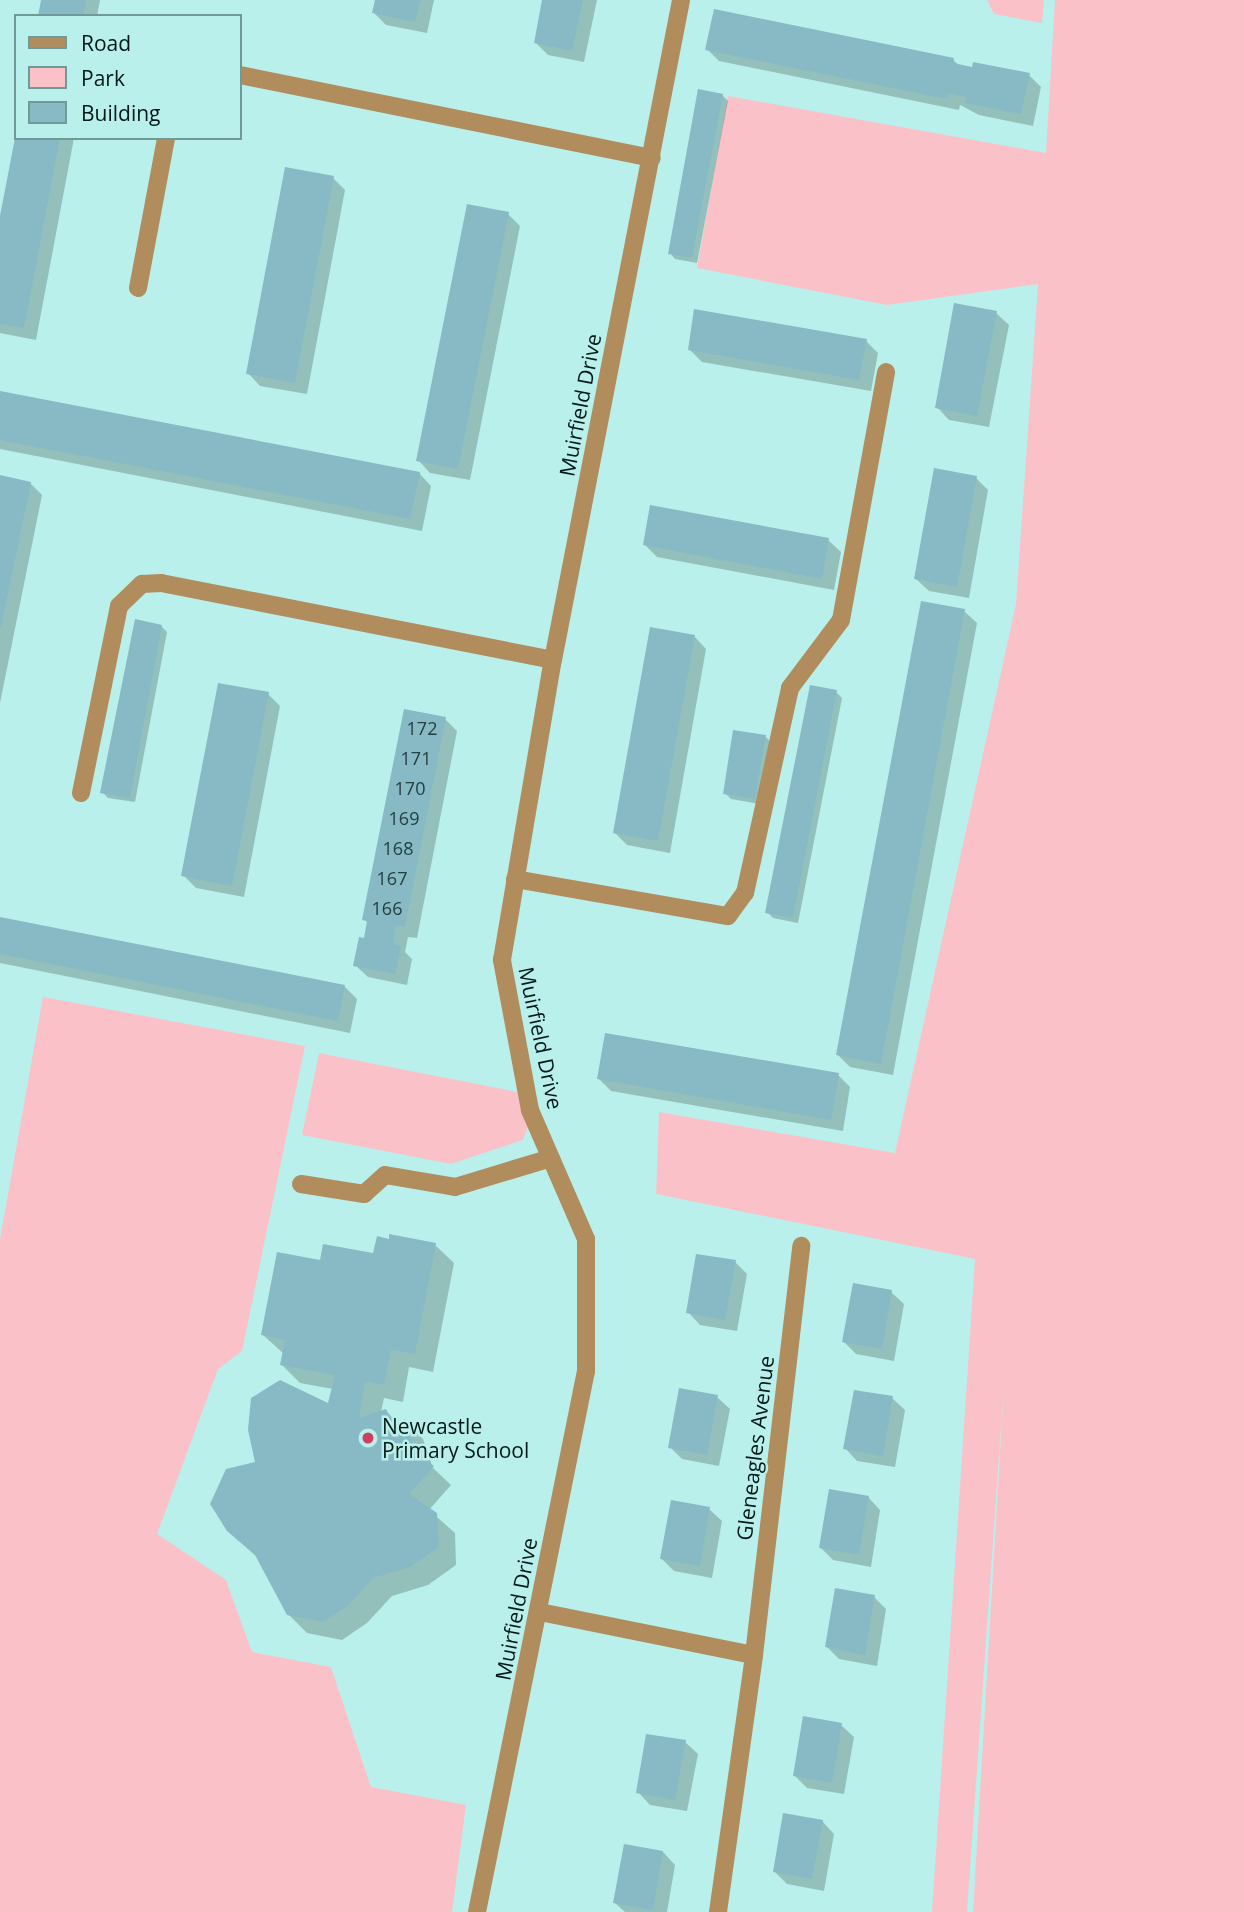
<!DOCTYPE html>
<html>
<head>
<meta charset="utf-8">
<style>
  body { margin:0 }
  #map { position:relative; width:1244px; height:1912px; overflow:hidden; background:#b9f0ec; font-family:"Open Sans",sans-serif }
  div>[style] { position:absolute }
  .green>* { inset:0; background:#fac2c8 }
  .shadow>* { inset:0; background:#0003 }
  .building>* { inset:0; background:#87bac4 }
  .service>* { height:18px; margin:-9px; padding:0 9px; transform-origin:9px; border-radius:9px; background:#b18c5d }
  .minor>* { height:18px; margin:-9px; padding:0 9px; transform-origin:9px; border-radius:9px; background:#b18c5d }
  .dots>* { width:19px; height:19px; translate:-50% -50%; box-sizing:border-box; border:4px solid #b9f0ec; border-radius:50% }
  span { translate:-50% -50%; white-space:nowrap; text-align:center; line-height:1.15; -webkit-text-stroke:5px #b9f0ec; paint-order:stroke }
  .number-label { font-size:18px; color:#244042 }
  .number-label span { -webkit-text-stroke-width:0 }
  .street-label { font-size:21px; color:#031817 }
  .poi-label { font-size:21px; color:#031817 }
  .left { translate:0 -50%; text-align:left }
  .legend { position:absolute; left:14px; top:14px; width:228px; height:126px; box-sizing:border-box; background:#b9f0ec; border:2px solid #709a97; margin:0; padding:9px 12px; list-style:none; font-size:21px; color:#031817 }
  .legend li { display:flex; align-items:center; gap:14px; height:35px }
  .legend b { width:35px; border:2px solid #709a97 }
</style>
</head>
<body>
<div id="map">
  <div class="green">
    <div style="clip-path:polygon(987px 0,1044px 0,1042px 23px,994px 14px)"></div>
    <div style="clip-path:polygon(1055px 0,1244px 0,1244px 1912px,973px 1912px,1004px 1385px,967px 1912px,932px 1912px,975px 1259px,656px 1194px,659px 1112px,895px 1153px,1016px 604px,1038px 284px,887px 305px,697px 268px,728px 96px,1046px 153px)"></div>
    <div style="clip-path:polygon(43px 997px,305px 1046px,242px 1351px,218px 1369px,157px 1534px,226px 1580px,252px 1652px,331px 1667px,371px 1787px,466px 1805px,452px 1912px,0 1912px,0 1239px)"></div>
    <div style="clip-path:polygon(319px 1053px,517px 1092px,528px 1126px,523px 1140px,451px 1164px,302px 1135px)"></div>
  </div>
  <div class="shadow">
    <div style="clip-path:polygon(42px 0,100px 0,97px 16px,39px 16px)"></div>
    <div style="clip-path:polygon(377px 0,434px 0,427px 33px,386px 25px,374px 13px)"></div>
    <div style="clip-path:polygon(544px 0,597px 0,584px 62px,548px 55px,536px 43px)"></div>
    <div style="clip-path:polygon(707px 49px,953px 60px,960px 66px,1029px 75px,1041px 87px,1033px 126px,979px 115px,960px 105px,959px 110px,719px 61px)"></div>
    <div style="clip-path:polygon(722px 95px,728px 101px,697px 263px,675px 259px,670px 253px)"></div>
    <div style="clip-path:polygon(16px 138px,74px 138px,36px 340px,0 333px,0 224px)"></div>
    <div style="clip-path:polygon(333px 178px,345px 190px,307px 394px,260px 386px,248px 373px)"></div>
    <div style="clip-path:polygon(508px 214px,520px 226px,470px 480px,430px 473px,418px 460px)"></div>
    <div style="clip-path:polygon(996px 313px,1009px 325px,989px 427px,949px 420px,937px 407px)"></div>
    <div style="clip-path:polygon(866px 341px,878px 353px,871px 391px,702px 362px,689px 349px)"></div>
    <div style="clip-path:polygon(0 393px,419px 473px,431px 486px,422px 531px,0 449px)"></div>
    <div style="clip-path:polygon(0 477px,30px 483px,42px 495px,0 703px)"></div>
    <div style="clip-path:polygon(976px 478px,988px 490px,969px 598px,929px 591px,916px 579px)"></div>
    <div style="clip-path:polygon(828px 540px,841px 552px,834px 590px,657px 557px,645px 545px)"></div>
    <div style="clip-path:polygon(964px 611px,977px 623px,893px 1075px,850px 1067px,838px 1055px)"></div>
    <div style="clip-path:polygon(161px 626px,167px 632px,135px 802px,108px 798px,102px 792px)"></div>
    <div style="clip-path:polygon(694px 636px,706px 649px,670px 853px,627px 845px,615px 833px)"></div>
    <div style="clip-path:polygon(836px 692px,842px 698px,798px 923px,773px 918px,767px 912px)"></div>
    <div style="clip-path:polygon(268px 694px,280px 706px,244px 897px,196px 888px,183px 875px)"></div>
    <div style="clip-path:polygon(445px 719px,457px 731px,417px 938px,408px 937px,405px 952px,412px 959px,407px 985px,368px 977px,355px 965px,365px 940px,368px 923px,364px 919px)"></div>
    <div style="clip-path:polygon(766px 737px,771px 742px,760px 804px,731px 799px,725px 793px)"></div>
    <div style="clip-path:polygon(0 918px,345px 987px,357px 999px,350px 1033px,0 963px)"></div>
    <div style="clip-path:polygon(838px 1075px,850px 1087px,843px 1131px,611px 1091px,599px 1079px)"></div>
    <div style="clip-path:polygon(435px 1245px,454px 1263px,433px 1372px,409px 1367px,403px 1402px,384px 1398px,381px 1412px,386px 1411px,399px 1424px,405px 1421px,423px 1439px,433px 1468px,451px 1485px,429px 1510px,455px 1533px,456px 1565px,428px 1585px,392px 1596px,367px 1623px,342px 1640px,307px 1633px,288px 1614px,259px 1559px,228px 1530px,258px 1464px,329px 1406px,333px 1389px,300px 1383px,282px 1365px,284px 1354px,263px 1335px,322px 1262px)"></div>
    <div style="clip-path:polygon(735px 1262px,747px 1274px,737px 1331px,700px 1325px,688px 1312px)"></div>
    <div style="clip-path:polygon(891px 1292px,904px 1304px,894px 1361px,856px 1354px,844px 1342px)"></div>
    <div style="clip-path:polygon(717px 1397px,730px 1409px,719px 1466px,682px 1459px,670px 1447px)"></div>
    <div style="clip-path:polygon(892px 1398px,905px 1410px,895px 1467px,857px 1461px,845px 1448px)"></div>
    <div style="clip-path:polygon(868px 1497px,880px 1510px,871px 1567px,833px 1560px,821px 1548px)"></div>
    <div style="clip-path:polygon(709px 1509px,722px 1521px,712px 1578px,674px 1571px,662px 1559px)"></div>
    <div style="clip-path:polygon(874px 1597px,886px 1609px,877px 1666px,839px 1659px,827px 1647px)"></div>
    <div style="clip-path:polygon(841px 1725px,854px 1737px,844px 1794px,807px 1788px,794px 1775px)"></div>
    <div style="clip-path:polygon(685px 1742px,698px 1754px,687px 1811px,650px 1805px,638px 1792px)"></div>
    <div style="clip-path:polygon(822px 1821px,834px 1834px,824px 1891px,787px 1884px,775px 1872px)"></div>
    <div style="clip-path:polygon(663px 1852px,675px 1865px,667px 1912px,625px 1912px,615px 1903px)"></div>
  </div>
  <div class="building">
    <div style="clip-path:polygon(41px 0,86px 0,83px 16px,38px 16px)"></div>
    <div style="clip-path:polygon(375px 0,420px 0,415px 22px,372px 13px)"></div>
    <div style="clip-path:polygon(542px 0,583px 0,572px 51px,534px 43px)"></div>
    <div style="clip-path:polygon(714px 9px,954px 58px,953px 63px,972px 67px,973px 62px,1030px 73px,1021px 114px,965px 103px,966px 97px,948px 93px,947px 99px,705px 50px)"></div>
    <div style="clip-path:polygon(698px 89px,723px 94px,692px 258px,668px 254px)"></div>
    <div style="clip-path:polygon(15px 138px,60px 138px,24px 328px,0 324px,0 216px)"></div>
    <div style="clip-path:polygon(285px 167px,334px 176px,295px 383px,246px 374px)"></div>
    <div style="clip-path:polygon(467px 204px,509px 212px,458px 469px,416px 461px)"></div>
    <div style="clip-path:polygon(954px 303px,997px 311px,977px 416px,935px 408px)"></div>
    <div style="clip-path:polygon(694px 309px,867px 339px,859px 380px,688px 350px)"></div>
    <div style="clip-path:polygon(0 391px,420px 472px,410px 519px,0 440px)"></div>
    <div style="clip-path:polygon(934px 468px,977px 476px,957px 587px,914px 579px)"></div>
    <div style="clip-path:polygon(0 475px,31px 482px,1px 627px,0 627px)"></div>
    <div style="clip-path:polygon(650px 505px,829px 538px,822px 579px,643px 545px)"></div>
    <div style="clip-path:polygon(921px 601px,965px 609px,881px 1064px,836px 1055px)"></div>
    <div style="clip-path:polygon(135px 619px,162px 625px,130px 798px,100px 793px)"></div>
    <div style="clip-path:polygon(650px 627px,695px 635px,658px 841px,613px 833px)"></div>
    <div style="clip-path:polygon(218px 683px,269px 692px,232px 886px,181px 876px)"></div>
    <div style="clip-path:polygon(810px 685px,837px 690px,793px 918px,765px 913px)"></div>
    <div style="clip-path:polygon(404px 709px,446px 717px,405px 927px,396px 925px,393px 944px,401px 946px,395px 974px,353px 966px,359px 937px,364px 938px,367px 921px,362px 920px)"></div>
    <div style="clip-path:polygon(733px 730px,766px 735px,755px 799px,723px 794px)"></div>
    <div style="clip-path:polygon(0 917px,345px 985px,338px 1021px,0 954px)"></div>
    <div style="clip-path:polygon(605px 1033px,839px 1073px,831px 1120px,597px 1079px)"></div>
    <div style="clip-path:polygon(389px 1234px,436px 1243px,415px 1354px,391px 1350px,384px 1385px,365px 1381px,359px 1418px,386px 1409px,394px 1424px,405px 1419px,417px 1454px,434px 1466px,409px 1494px,437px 1513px,439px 1547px,410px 1567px,373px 1578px,349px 1605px,323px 1622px,287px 1615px,255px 1555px,227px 1531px,210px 1504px,226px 1469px,255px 1462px,248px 1430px,251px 1398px,280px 1380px,328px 1403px,335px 1375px,280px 1365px,285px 1340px,261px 1335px,277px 1252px,320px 1260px,323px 1244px,373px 1253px,377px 1236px,389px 1239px)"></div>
    <div style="clip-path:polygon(696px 1254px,736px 1260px,725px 1320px,686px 1313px)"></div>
    <div style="clip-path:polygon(853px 1283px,892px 1290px,882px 1349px,842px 1342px)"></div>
    <div style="clip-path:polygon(679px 1388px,718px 1395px,707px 1455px,668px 1448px)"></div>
    <div style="clip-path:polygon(854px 1390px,893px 1396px,883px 1456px,843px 1449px)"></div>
    <div style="clip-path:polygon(829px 1489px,869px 1496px,859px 1555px,819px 1548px)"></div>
    <div style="clip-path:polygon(671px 1500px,710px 1507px,700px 1566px,660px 1559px)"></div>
    <div style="clip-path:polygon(835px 1588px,875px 1595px,865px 1655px,825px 1647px)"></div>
    <div style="clip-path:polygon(803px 1716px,842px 1723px,832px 1783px,793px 1776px)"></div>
    <div style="clip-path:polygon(646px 1734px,686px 1740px,675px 1800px,636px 1793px)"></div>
    <div style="clip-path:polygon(783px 1813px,823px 1820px,812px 1879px,773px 1872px)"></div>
    <div style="clip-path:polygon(624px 1844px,663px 1851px,653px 1910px,613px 1903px)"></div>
  </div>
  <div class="service">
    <div style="left:515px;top:879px;width:216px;rotate:9.9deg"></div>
    <div style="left:728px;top:916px;width:29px;rotate:-54deg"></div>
    <div style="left:745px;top:893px;width:210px;rotate:-77.6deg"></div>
    <div style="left:790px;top:688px;width:85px;rotate:-53.1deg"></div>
    <div style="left:841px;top:620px;width:252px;rotate:-79.7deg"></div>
    <div style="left:301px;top:1184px;width:64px;rotate:9deg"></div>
    <div style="left:364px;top:1194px;width:28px;rotate:-42deg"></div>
    <div style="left:385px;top:1175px;width:71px;rotate:9.7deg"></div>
    <div style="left:455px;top:1187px;width:100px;rotate:-16.8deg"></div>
  </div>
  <div class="minor">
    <div style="left:240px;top:75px;width:420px;rotate:11.4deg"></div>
    <div style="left:138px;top:288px;width:153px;rotate:-79.4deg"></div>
    <div style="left:81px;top:793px;width:191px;rotate:-78.5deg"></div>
    <div style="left:119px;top:606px;width:32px;rotate:-44deg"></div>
    <div style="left:142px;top:584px;width:19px;rotate:-3deg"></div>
    <div style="left:161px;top:583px;width:399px;rotate:11.1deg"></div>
    <div style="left:540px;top:1612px;width:218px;rotate:11.4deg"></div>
    <div style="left:477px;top:1912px;width:552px;rotate:-78.61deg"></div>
    <div style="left:586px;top:1371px;width:132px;rotate:-90deg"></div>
    <div style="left:586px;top:1239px;width:141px;rotate:-113.5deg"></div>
    <div style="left:530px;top:1110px;width:153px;rotate:-100.6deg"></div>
    <div style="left:502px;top:960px;width:304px;rotate:-80.4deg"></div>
    <div style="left:553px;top:660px;width:672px;rotate:-79.02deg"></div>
    <div style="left:718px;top:1912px;width:260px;rotate:-82deg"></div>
    <div style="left:754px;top:1655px;width:412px;rotate:-83.4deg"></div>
  </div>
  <div class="dots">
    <div style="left:368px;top:1438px;background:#ce3e5e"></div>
  </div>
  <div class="number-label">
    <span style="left:422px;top:728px">172</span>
    <span style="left:416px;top:758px">171</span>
    <span style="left:410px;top:788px">170</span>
    <span style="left:404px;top:818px">169</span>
    <span style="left:398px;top:848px">168</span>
    <span style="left:392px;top:878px">167</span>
    <span style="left:387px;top:908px">166</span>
  </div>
  <div class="street-label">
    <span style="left:580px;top:405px;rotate:-79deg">Muirfield Drive</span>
    <span style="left:541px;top:1038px;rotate:78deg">Muirfield Drive</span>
    <span style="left:755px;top:1448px;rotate:-83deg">Gleneagles Avenue</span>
    <span style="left:516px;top:1609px;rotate:-79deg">Muirfield Drive</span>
  </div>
  <div class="poi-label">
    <span class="left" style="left:382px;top:1438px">Newcastle<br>Primary School</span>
  </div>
  <ul class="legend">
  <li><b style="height:9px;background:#b18c5d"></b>Road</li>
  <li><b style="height:19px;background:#fac2c8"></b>Park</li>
  <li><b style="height:19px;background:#87bac4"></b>Building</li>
  </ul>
</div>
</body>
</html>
